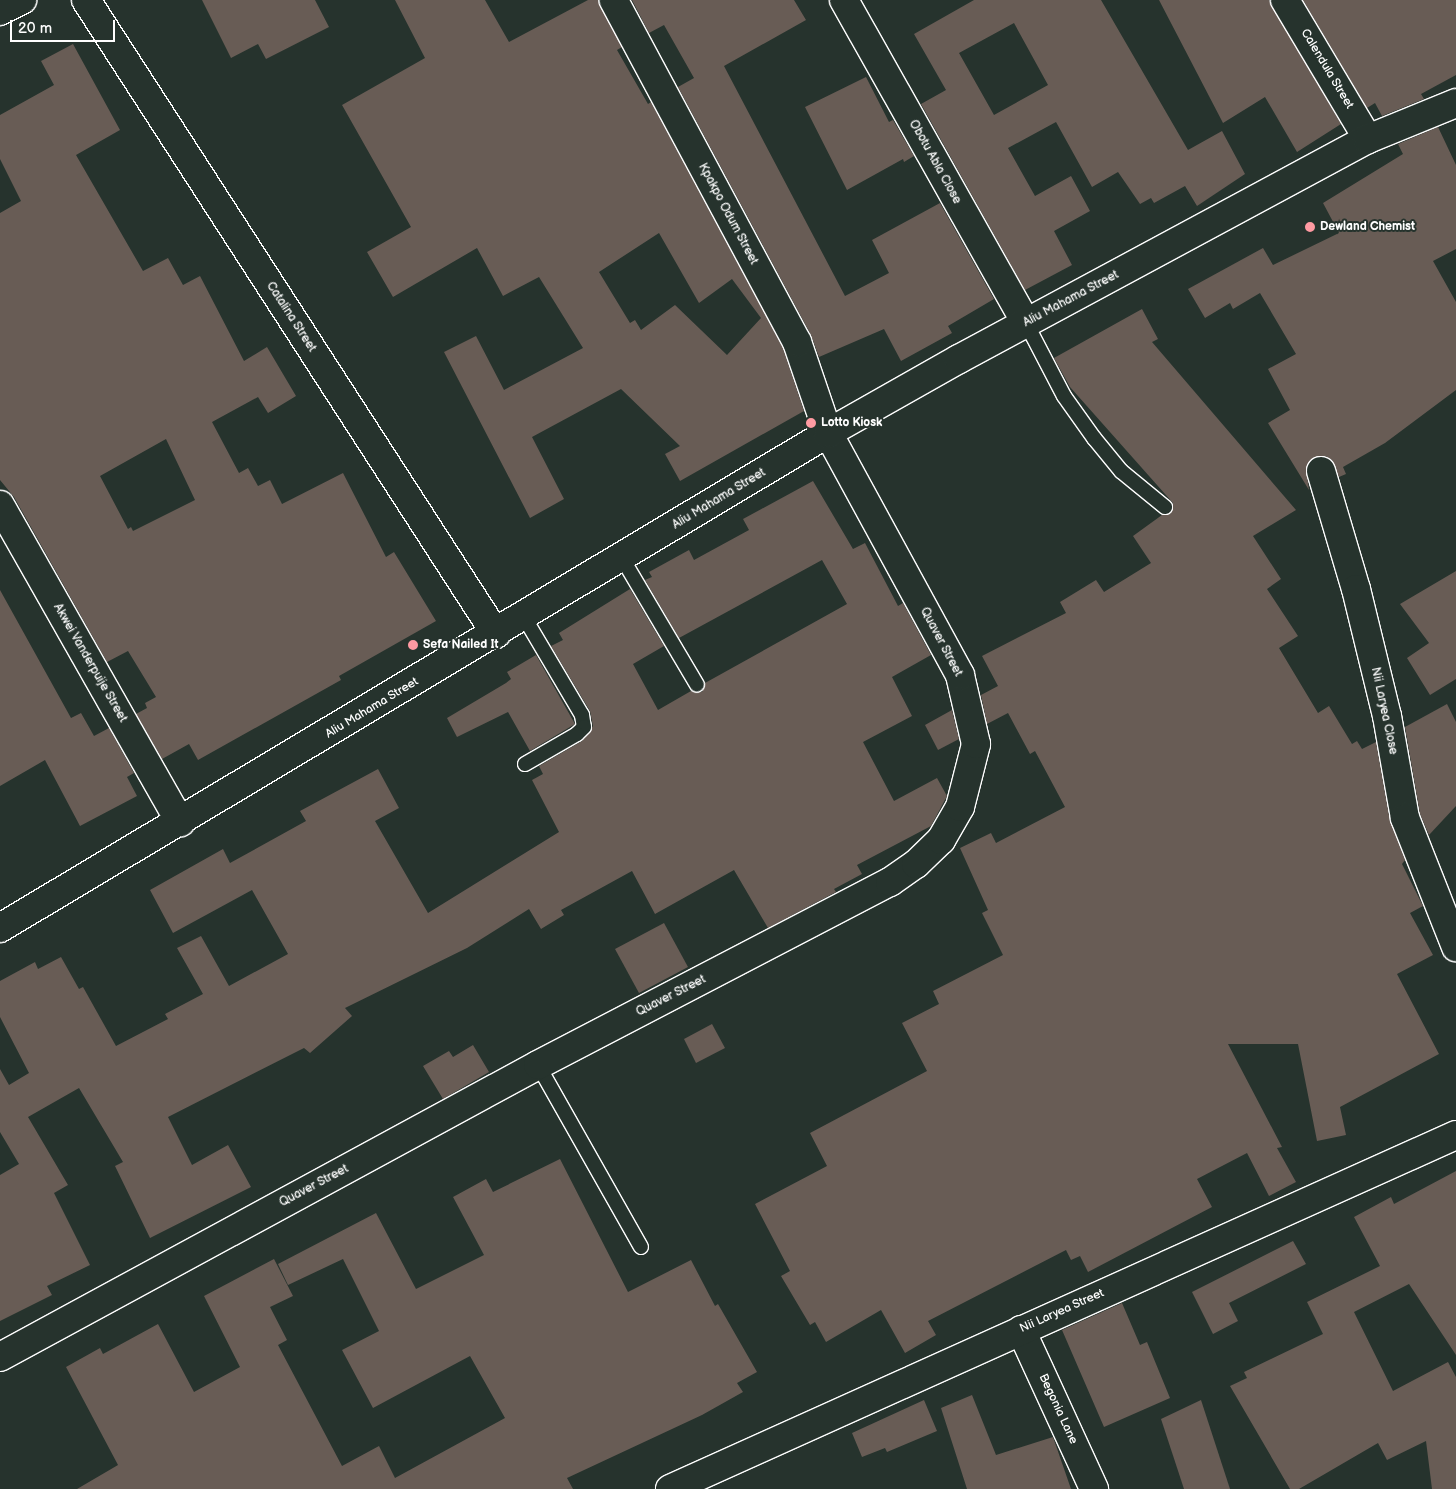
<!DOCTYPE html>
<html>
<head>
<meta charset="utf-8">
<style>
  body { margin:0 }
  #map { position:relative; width:1456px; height:1489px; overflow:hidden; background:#26332d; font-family:"Balsamiq Sans",sans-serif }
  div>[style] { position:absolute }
  .building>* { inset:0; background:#685c55 }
  .roads { filter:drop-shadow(1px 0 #fff) drop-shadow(-1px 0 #fff) drop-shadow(0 1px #fff) drop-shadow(0 -1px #fff) }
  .lane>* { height:14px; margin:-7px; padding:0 7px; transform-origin:7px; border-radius:7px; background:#26332d }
  .street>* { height:28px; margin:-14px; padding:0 14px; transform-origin:14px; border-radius:14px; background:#26332d }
  .secondary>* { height:28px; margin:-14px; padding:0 14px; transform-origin:14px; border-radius:14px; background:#26332d }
  .dots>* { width:14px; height:14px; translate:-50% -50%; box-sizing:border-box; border:2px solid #26332d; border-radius:50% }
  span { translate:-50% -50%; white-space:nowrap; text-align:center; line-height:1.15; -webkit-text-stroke:4px #26332d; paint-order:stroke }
  .street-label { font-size:12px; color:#fff }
  .poi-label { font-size:12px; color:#fff; font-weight:700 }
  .left { translate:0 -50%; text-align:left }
  .scale { position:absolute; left:10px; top:20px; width:105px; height:22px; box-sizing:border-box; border:2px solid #fff; border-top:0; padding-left:6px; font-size:15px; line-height:18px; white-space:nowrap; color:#fff; -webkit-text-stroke:4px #26332d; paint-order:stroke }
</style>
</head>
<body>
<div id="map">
  <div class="building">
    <div style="clip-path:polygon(202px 0,315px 0,329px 27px,266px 59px,258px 44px,231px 58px)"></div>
    <div style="clip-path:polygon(evenodd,395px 0,485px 0,509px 42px,588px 0,598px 0,622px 47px,617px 50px,648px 104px,651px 102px,783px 348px,804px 411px,680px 481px,665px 454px,680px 446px,621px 389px,532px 437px,564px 499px,530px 518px,444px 352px,476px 336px,504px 390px,583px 348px,539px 277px,503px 296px,477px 248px,393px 297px,367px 252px,411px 227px,342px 105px,425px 58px,395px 0,659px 233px,699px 303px,732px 279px,761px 318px,727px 355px,675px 305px,641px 330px,635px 320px,630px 323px,599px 272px,659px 233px)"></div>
    <div style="clip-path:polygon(632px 0,794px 0,806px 20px,724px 66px,845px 296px,889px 273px,872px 240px,940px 203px,994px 299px,948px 326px,952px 333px,901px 361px,884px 329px,819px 357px,811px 335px,678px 87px,694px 78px,664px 25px,649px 33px)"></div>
    <div style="clip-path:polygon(evenodd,974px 0,1101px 0,1188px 150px,1222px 131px,1245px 174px,1197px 206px,1185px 186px,1154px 203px,1151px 198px,1140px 204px,1118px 172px,1092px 187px,1056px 122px,1008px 148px,1035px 196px,1071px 176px,1090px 211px,1054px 231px,1072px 265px,1025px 290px,921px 104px,946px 90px,914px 34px,974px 0,1014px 23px,1048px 85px,994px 115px,959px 53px,1014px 23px)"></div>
    <div style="clip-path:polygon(1159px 0,1269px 0,1341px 124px,1297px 152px,1265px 97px,1223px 123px)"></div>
    <div style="clip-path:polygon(1303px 0,1456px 0,1456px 75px,1421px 94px,1424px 99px,1382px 116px,1375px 103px,1367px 108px)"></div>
    <div style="clip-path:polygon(evenodd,73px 44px,120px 130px,76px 155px,143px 271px,168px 258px,183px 285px,200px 276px,244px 361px,267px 347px,296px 396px,268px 413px,258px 397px,212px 422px,239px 473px,248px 468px,258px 486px,270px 480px,282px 504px,343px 473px,386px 557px,394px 552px,436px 621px,339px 676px,341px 680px,198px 760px,189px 744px,162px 759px,136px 714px,147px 708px,145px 703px,156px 697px,128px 651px,107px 662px,14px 497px,0 480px,0 213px,21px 201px,0 159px,0 115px,54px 85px,41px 61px,73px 44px,166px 439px,195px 500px,133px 531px,131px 527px,128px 529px,100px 476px,166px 439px)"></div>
    <div style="clip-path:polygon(866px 77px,889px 122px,893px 120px,914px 156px,904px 162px,903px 159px,847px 190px,805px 107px)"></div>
    <div style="clip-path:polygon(1438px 127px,1456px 165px,1456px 249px,1433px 261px,1456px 302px,1456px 390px,1385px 443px,1343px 467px,1346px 474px,1339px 477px,1332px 460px,1325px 456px,1310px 460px,1306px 468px,1309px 490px,1268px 423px,1290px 410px,1268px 369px,1296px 354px,1260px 293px,1233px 309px,1230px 303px,1205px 318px,1188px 289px,1263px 248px,1273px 265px,1339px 233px,1323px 203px,1403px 154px,1398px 144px)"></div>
    <div style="clip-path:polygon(1142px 309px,1158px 339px,1152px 342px,1296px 510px,1253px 536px,1281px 579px,1267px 589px,1298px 636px,1279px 648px,1318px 713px,1329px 706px,1352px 744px,1357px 741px,1362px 749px,1376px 742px,1390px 821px,1405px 860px,1402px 864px,1423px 906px,1410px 913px,1433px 955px,1397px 974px,1439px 1054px,1340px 1107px,1346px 1135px,1317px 1141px,1298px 1044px,1228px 1044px,1282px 1147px,1277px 1148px,1296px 1182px,1269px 1196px,1247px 1153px,1197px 1179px,1212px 1207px,1088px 1272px,1080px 1256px,1071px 1260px,1066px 1250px,928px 1321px,936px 1335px,905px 1353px,881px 1310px,826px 1342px,815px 1322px,810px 1325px,781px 1276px,790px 1271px,755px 1204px,827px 1166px,810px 1133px,927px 1071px,902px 1023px,939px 1004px,933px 991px,1003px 955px,982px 913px,988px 910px,960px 848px,991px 833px,996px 843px,1065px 807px,1035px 751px,1030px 754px,1008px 713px,987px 724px,981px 695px,998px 686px,982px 656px,1066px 613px,1060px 602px,1096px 580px,1104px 592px,1151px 563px,1133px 536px,1162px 515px,1171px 513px,1173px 503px,1070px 387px,1054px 358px)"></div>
    <div style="clip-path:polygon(813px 481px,853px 549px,865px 543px,898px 606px,903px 603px,931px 655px,892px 677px,912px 716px,863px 742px,894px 801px,937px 778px,947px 796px,931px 826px,857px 865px,862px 874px,834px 889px,836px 892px,768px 928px,734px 870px,655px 914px,632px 871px,561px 910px,564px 915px,541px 929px,529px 909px,467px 948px,345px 1008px,352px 1016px,310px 1053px,304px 1048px,168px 1117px,192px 1165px,228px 1145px,251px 1187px,150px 1238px,115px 1166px,123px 1162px,79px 1088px,28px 1117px,68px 1185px,54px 1193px,90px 1265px,47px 1286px,52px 1295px,0 1321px,0 1175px,19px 1164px,0 1132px,0 1069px,9px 1085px,29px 1073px,0 1017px,0 981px,35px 962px,38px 969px,61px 957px,79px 989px,83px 987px,116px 1046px,168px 1019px,165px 1014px,203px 994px,177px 948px,201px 936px,229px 986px,288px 954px,252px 890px,173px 933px,150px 890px,223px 849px,230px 863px,306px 821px,300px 811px,378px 769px,399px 808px,375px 821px,428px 913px,559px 832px,532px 780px,543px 774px,539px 766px,582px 741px,593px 726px,590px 711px,551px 646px,563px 640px,559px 633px,630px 589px,664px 646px,633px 664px,658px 710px,691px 691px,702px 692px,705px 683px,847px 604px,822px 560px,679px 638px,645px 580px,652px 577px,649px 572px,689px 550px,694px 560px,749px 530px,743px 519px)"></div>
    <div style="clip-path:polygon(1456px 571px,1456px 679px,1430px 695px,1407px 658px,1429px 643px,1400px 604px)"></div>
    <div style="clip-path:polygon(0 590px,71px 718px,81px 713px,94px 736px,109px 728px,134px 773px,127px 777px,137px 796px,80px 826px,45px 760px,0 786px)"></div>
    <div style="clip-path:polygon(536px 655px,575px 724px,530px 751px,508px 712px,457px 737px,447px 718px,506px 683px,511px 679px,507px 672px)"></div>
    <div style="clip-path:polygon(1447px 704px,1456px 722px,1456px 806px,1429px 835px,1420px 814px,1405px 727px)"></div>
    <div style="clip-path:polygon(952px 710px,959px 739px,938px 750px,925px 725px)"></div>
    <div style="clip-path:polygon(664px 923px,688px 967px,639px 993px,615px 949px)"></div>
    <div style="clip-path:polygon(712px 1024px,725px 1048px,696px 1063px,684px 1039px)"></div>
    <div style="clip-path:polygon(473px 1045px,489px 1072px,443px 1099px,423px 1066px,449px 1051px,453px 1057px)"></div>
    <div style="clip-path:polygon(560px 1159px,628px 1292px,691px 1260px,715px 1306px,718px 1304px,757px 1372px,737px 1383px,743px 1392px,702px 1415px,567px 1478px,573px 1489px,77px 1489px,118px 1465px,66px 1367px,100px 1348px,103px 1354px,158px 1324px,194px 1392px,240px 1367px,204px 1296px,274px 1259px,293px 1296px,270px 1307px,287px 1340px,278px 1345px,342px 1466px,379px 1446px,395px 1478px,505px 1418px,470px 1356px,373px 1408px,342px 1350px,379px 1331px,343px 1259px,288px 1285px,278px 1264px,376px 1213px,416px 1289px,484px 1255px,453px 1197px,486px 1179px,493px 1192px)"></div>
    <div style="clip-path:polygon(1456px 1171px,1456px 1355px,1409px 1284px,1354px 1312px,1393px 1391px,1448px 1362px,1456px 1377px,1456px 1489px,1432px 1489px,1426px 1441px,1387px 1460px,1378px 1443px,1299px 1489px,1290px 1489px,1230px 1386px,1247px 1378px,1244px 1372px,1323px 1334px,1307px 1302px,1380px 1266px,1354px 1217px,1391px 1197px,1394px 1204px)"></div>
    <div style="clip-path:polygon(1293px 1241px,1306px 1264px,1229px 1303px,1238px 1321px,1213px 1334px,1192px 1292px)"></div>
    <div style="clip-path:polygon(1122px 1303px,1140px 1345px,1147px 1342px,1170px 1398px,1104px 1427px,1062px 1330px)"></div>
    <div style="clip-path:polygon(972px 1395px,996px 1455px,1053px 1437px,1071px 1489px,967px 1489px,941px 1408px)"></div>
    <div style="clip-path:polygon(924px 1400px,937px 1431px,887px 1452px,885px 1448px,862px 1457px,852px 1433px)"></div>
    <div style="clip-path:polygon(1201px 1400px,1230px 1489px,1184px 1489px,1161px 1419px)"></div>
  </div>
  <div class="roads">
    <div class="lane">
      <div style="left:1026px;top:323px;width:82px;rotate:62.5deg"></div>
      <div style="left:1064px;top:396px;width:52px;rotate:54.5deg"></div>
      <div style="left:1094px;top:438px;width:43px;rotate:50.7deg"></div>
      <div style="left:1121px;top:471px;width:57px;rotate:39.3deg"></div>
      <div style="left:622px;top:558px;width:147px;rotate:59.4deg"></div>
      <div style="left:524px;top:617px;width:114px;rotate:59.4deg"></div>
      <div style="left:582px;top:715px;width:12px;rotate:81deg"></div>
      <div style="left:584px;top:727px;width:10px;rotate:135deg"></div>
      <div style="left:577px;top:734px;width:60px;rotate:150deg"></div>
      <div style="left:538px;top:1065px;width:209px;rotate:60.5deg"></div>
    </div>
    <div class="street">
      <div style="left:86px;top:0;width:755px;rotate:57.11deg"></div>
      <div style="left:844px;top:0;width:371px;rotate:60.6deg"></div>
      <div style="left:1285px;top:0;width:162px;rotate:59.2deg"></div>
      <div style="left:0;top:11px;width:25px;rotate:-27deg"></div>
      <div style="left:1321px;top:471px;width:123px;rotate:73.5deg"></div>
      <div style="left:1356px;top:589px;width:131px;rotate:76.3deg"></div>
      <div style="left:1387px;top:716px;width:104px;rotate:80deg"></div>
      <div style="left:1405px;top:818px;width:139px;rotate:68.4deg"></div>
      <div style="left:0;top:505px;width:365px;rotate:60.4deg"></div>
      <div style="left:1021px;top:1330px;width:175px;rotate:65.3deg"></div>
      <div style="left:0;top:1357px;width:612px;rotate:-28.49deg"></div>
      <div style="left:538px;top:1065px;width:397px;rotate:-27.5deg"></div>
      <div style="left:890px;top:882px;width:32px;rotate:-35deg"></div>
      <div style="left:916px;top:864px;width:35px;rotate:-44deg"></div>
      <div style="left:941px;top:840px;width:38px;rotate:-60deg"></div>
      <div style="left:960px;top:807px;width:65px;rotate:-75.7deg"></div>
      <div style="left:976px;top:744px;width:71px;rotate:-103.1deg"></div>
      <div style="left:960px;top:675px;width:276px;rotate:-118.6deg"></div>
      <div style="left:828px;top:433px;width:96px;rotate:-108.8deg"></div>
      <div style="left:797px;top:342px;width:388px;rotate:-118.2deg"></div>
      <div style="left:670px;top:1489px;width:862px;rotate:-24.25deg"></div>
    </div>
    <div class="secondary">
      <div style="left:0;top:928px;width:965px;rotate:-30.87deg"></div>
      <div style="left:828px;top:433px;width:150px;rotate:-29.5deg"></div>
      <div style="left:959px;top:359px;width:464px;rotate:-28.3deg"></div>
      <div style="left:1368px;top:139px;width:95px;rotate:-22.2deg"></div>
    </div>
  </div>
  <div class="dots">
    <div style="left:1310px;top:227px;background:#ff9aa2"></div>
    <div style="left:811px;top:423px;background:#ff9aa2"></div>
    <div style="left:413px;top:645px;background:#ff9aa2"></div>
  </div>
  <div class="street-label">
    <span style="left:1327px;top:69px;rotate:59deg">Calendula Street</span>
    <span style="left:935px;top:162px;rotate:61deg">Obotu Abla Close</span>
    <span style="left:728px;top:214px;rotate:62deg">Kpakpo Odum Street</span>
    <span style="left:1071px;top:299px;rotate:-28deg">Aliu Mahama Street</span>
    <span style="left:291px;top:317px;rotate:57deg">Catalina Street</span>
    <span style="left:719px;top:499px;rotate:-31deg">Aliu Mahama Street</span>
    <span style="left:941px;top:642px;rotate:62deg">Quaver Street</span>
    <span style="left:90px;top:663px;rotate:60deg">Akwei Vanderpuije Street</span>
    <span style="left:372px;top:708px;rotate:-31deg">Aliu Mahama Street</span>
    <span style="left:1384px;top:711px;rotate:78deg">Nii Laryea Close</span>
    <span style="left:671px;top:996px;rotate:-27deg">Quaver Street</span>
    <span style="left:314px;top:1186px;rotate:-28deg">Quaver Street</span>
    <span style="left:1062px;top:1311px;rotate:-24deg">Nii Laryea Street</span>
    <span style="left:1058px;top:1409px;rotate:65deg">Begonia Lane</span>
  </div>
  <div class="poi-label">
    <span class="left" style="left:1320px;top:227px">Dewland Chemist</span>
    <span class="left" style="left:821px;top:423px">Lotto Kiosk</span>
    <span class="left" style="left:423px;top:645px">Sefa Nailed It</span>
  </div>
  <div class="scale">20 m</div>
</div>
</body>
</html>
